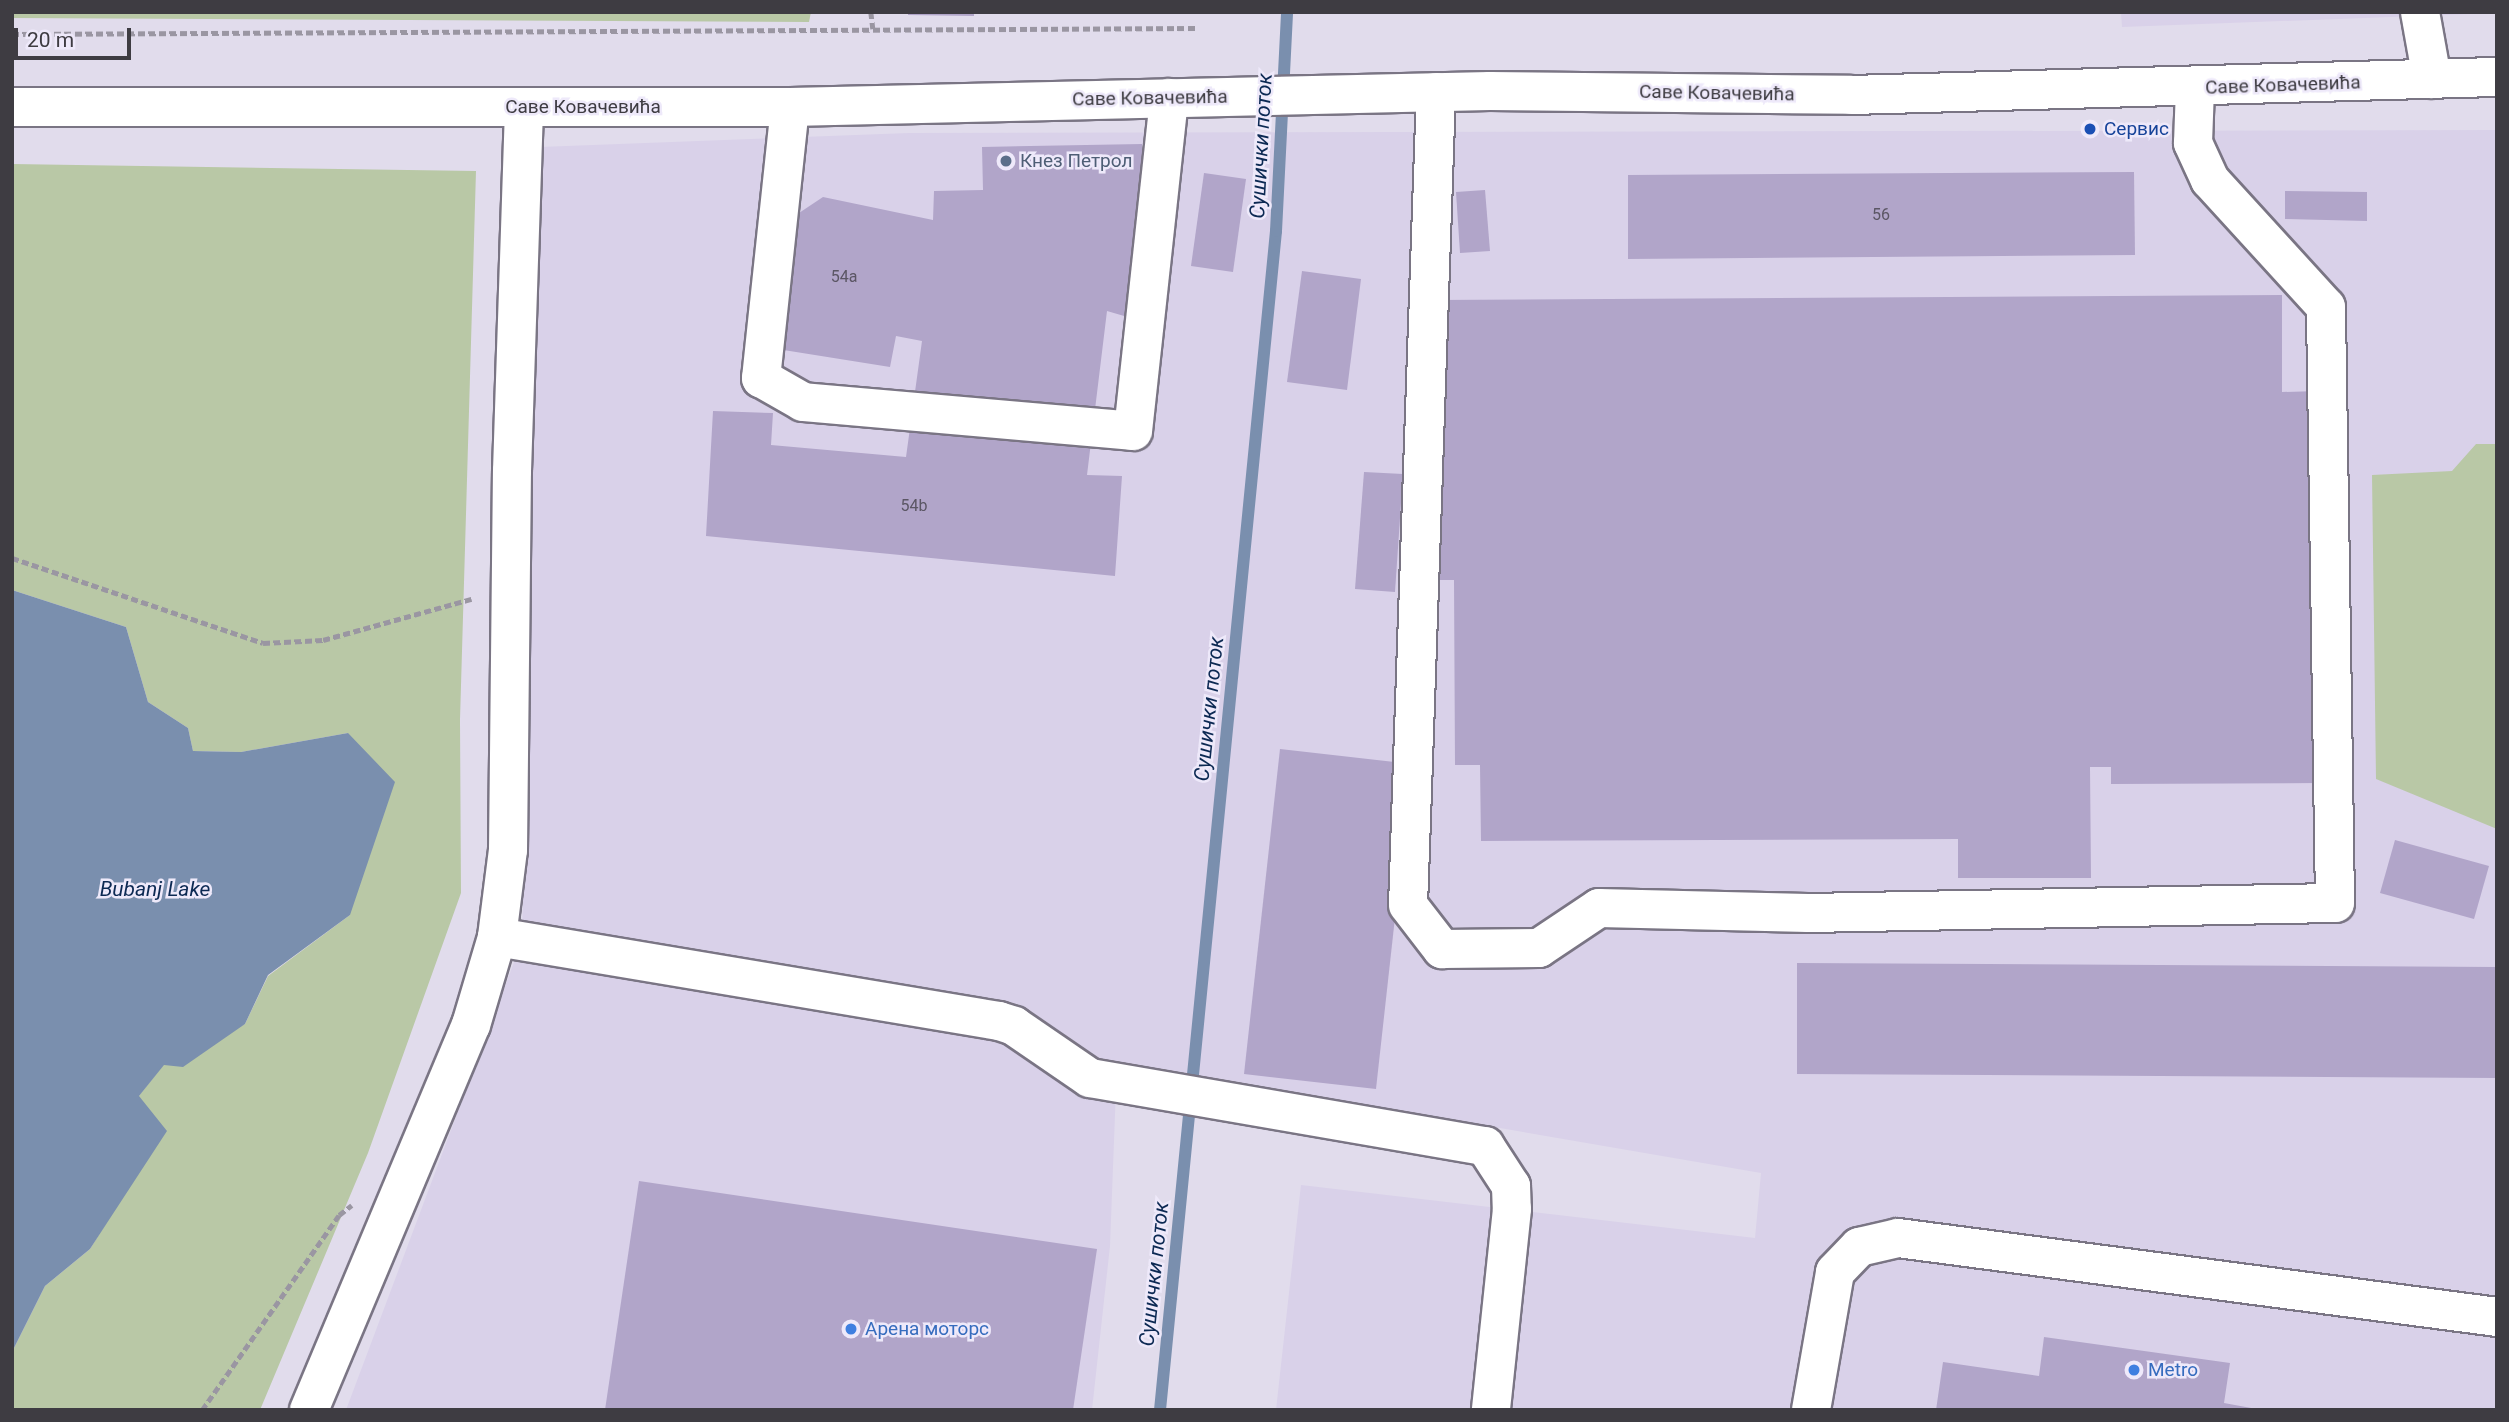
<!DOCTYPE html>
<html>
<head>
<meta charset="utf-8">
<style>
  body { margin:0 }
  #map { position:relative; width:2509px; height:1422px; overflow:hidden; background:#e1dcec; font-family:Roboto,sans-serif }
  div>[style] { position:absolute }
  .built>* { inset:0; background:#d9d1e9 }
  .green>* { inset:0; background:#b9c8a6 }
  .water>* { inset:0; background:#7a8fae }
  .stream>* { height:12px; margin:-6px; padding:0 6px; transform-origin:6px; border-radius:6px; background:#7a8fae }
  .building>* { inset:0; background:#b1a5c9 }
  .path>* { height:4.5px; margin-top:-2.25px; transform-origin:0; background:repeating-linear-gradient(90deg,#9a96a2 0 7px,transparent 0 10.5px) }
  .roads { filter:drop-shadow(2px 0 #7a7584) drop-shadow(-2px 0 #7a7584) drop-shadow(0 2px #7a7584) drop-shadow(0 -2px #7a7584) }
  .minor>* { height:38px; margin:-19px; padding:0 19px; transform-origin:19px; border-radius:19px; background:#fff }
  .dots>* { width:19px; height:19px; translate:-50% -50%; box-sizing:border-box; border:4px solid #eee9fa; border-radius:50% }
  span { translate:-50% -50%; white-space:nowrap; text-align:center; line-height:1.15; -webkit-text-stroke:5px #eee9fa; paint-order:stroke }
  .number-label { font-size:16px; color:#5b5664 }
  .number-label span { -webkit-text-stroke-width:0 }
  .street-label { font-size:19px; color:#3e3c42 }
  .transit-label { font-size:19px; color:#164399 }
  .left { translate:0 -50%; text-align:left }
  .service-label { font-size:19px; color:#4e5e75 }
  .shop-label { font-size:19px; color:#366cbe }
  .water-label { font-size:21px; color:#0c2953; font-style:italic }
  .frame { position:absolute; inset:0; border:14px solid #3e3c42; pointer-events:none }
  .scale { position:absolute; left:14px; top:28px; width:117px; height:32px; box-sizing:border-box; border:4px solid #3e3c42; border-top:0; padding-left:9px; font-size:21px; line-height:24px; white-space:nowrap; color:#3e3c42; -webkit-text-stroke:5px #eee9fa; paint-order:stroke }
</style>
</head>
<body>
<div id="map">
  <div class="built">
    <div style="clip-path:polygon(2121px 12px,2497px 12px,2497px 13px,2122px 27px)"></div>
    <div style="clip-path:polygon(2497px 130px,2497px 1410px,1276px 1410px,1301px 1185px,1755px 1238px,1761px 1173px,1117px 1062px,1110px 1246px,1092px 1410px,346px 1410px,522px 941px,540px 147px,909px 133px)"></div>
  </div>
  <div class="green">
    <div style="clip-path:polygon(12px 12px,811px 12px,809px 22px,12px 18px)"></div>
    <div style="clip-path:polygon(12px 164px,476px 171px,460px 720px,461px 893px,368px 1153px,260px 1410px,12px 1410px,12px 1352px,45px 1286px,90px 1249px,118px 1204px,138px 1097px,164px 1064px,245px 1024px,268px 976px,350px 915px,348px 733px,241px 752px,193px 751px,188px 728px,148px 702px,126px 627px,12px 590px)"></div>
    <div style="clip-path:polygon(2476px 444px,2497px 444px,2497px 829px,2376px 779px,2372px 475px,2452px 471px)"></div>
  </div>
  <div class="water">
    <div style="clip-path:polygon(12px 590px,126px 627px,148px 702px,188px 728px,193px 751px,241px 752px,348px 733px,395px 782px,350px 915px,268px 975px,245px 1024px,183px 1067px,164px 1065px,139px 1096px,167px 1131px,90px 1249px,45px 1286px,12px 1352px)"></div>
  </div>
  <div class="stream">
    <div style="left:1160px;top:1410px;width:1185px;rotate:-84.38deg"></div>
    <div style="left:1276px;top:231px;width:219px;rotate:-87.1deg"></div>
  </div>
  <div class="building">
    <div style="clip-path:polygon(908px 12px,974px 12px,974px 16px,908px 15px)"></div>
    <div style="clip-path:polygon(1142px 144px,1144px 209px,1131px 318px,1107px 311px,1087px 475px,1122px 476px,1115px 576px,706px 536px,713px 411px,773px 413px,771px 445px,906px 457px,922px 341px,896px 336px,890px 367px,771px 348px,793px 217px,823px 197px,933px 220px,934px 191px,983px 190px,982px 147px)"></div>
    <div style="clip-path:polygon(2134px 172px,2135px 255px,1628px 259px,1628px 175px)"></div>
    <div style="clip-path:polygon(1204px 173px,1246px 179px,1233px 272px,1191px 266px)"></div>
    <div style="clip-path:polygon(1485px 190px,1490px 251px,1460px 253px,1456px 192px)"></div>
    <div style="clip-path:polygon(2285px 191px,2367px 192px,2367px 221px,2285px 219px)"></div>
    <div style="clip-path:polygon(1302px 271px,1361px 279px,1347px 390px,1287px 382px)"></div>
    <div style="clip-path:polygon(2282px 295px,2282px 392px,2318px 391px,2321px 783px,2111px 784px,2111px 767px,2090px 767px,2091px 878px,1958px 878px,1958px 839px,1481px 841px,1480px 765px,1455px 765px,1454px 580px,1437px 580px,1436px 300px)"></div>
    <div style="clip-path:polygon(1364px 472px,1403px 474px,1395px 592px,1355px 589px)"></div>
    <div style="clip-path:polygon(1280px 749px,1412px 764px,1376px 1089px,1244px 1074px)"></div>
    <div style="clip-path:polygon(2395px 840px,2489px 866px,2474px 919px,2380px 893px)"></div>
    <div style="clip-path:polygon(1797px 963px,2497px 967px,2497px 1078px,1797px 1074px)"></div>
    <div style="clip-path:polygon(639px 1181px,1097px 1249px,1073px 1410px,605px 1410px)"></div>
    <div style="clip-path:polygon(2044px 1337px,2230px 1363px,2224px 1403px,2262px 1410px,1936px 1410px,1943px 1362px,2039px 1376px)"></div>
  </div>
  <div class="path">
    <div style="left:871px;top:12px;width:17px;rotate:83deg"></div>
    <div style="left:12px;top:34px;width:1185px;rotate:-0.29deg"></div>
    <div style="left:12px;top:558px;width:265px;rotate:18.7deg"></div>
    <div style="left:263px;top:643px;width:60px;rotate:-2.9deg"></div>
    <div style="left:323px;top:640px;width:154px;rotate:-15.5deg"></div>
    <div style="left:202px;top:1410px;width:238px;rotate:-54.9deg"></div>
    <div style="left:339px;top:1215px;width:16px;rotate:-38deg"></div>
  </div>
  <div class="roads">
    <div class="minor">
      <div style="left:2420px;top:12px;width:68px;rotate:79.8deg"></div>
      <div style="left:1436px;top:92px;width:813px;rotate:91.97deg"></div>
      <div style="left:1408px;top:905px;width:56px;rotate:52.3deg"></div>
      <div style="left:1442px;top:949px;width:97px;rotate:-0.6deg"></div>
      <div style="left:1539px;top:948px;width:72px;rotate:-33.7deg"></div>
      <div style="left:1599px;top:908px;width:209px;rotate:1.4deg"></div>
      <div style="left:1808px;top:913px;width:527px;rotate:-1.09deg"></div>
      <div style="left:2335px;top:903px;width:596px;rotate:-90.87deg"></div>
      <div style="left:2326px;top:307px;width:172px;rotate:-132.4deg"></div>
      <div style="left:2210px;top:180px;width:41px;rotate:-114.7deg"></div>
      <div style="left:2193px;top:143px;width:55px;rotate:-87.9deg"></div>
      <div style="left:12px;top:107px;width:778px"></div>
      <div style="left:790px;top:107px;width:700px;rotate:-1.31deg"></div>
      <div style="left:1490px;top:91px;width:361px;rotate:0.6deg"></div>
      <div style="left:1851px;top:95px;width:646px;rotate:-1.6deg"></div>
      <div style="left:790px;top:107px;width:273px;rotate:96.1deg"></div>
      <div style="left:761px;top:378px;width:48px;rotate:29.7deg"></div>
      <div style="left:803px;top:402px;width:331px;rotate:5deg"></div>
      <div style="left:1133px;top:431px;width:335px;rotate:-83.8deg"></div>
      <div style="left:497px;top:937px;width:509px;rotate:9.5deg"></div>
      <div style="left:999px;top:1021px;width:16px;rotate:18deg"></div>
      <div style="left:1014px;top:1026px;width:92px;rotate:34.4deg"></div>
      <div style="left:1090px;top:1078px;width:401px;rotate:9.8deg"></div>
      <div style="left:1485px;top:1146px;width:48px;rotate:57deg"></div>
      <div style="left:1511px;top:1186px;width:23px;rotate:88deg"></div>
      <div style="left:1512px;top:1209px;width:202px;rotate:96deg"></div>
      <div style="left:309px;top:1410px;width:418px;rotate:-67.2deg"></div>
      <div style="left:471px;top:1025px;width:92px;rotate:-73.5deg"></div>
      <div style="left:497px;top:937px;width:88px;rotate:-82.8deg"></div>
      <div style="left:508px;top:850px;width:379px;rotate:-89.4deg"></div>
      <div style="left:512px;top:471px;width:363px;rotate:-88.1deg"></div>
      <div style="left:1811px;top:1410px;width:140px;rotate:-80.1deg"></div>
      <div style="left:1835px;top:1272px;width:35px;rotate:-46deg"></div>
      <div style="left:1859px;top:1247px;width:40px;rotate:-13deg"></div>
      <div style="left:1898px;top:1238px;width:604px;rotate:7.51deg"></div>
    </div>
  </div>
  <div class="dots">
    <div style="left:2090px;top:129px;background:#1a4fb4"></div>
    <div style="left:1006px;top:161px;background:#5c6f8a"></div>
    <div style="left:851px;top:1329px;background:#3f7fe0"></div>
    <div style="left:2134px;top:1370px;background:#3f7fe0"></div>
  </div>
  <div class="number-label">
    <span style="left:1881px;top:215px">56</span>
    <span style="left:844px;top:277px">54a</span>
    <span style="left:914px;top:506px">54b</span>
  </div>
  <div class="street-label">
    <span style="left:2283px;top:85px;rotate:-2deg">Саве Ковачевића</span>
    <span style="left:1717px;top:93px;rotate:1deg">Саве Ковачевића</span>
    <span style="left:1150px;top:98px;rotate:-1deg">Саве Ковачевића</span>
    <span style="left:583px;top:107px">Саве Ковачевића</span>
  </div>
  <div class="transit-label">
    <span class="left" style="left:2104px;top:129px">Сервис</span>
  </div>
  <div class="service-label">
    <span class="left" style="left:1020px;top:161px">Кнез Петрол</span>
  </div>
  <div class="shop-label">
    <span class="left" style="left:865px;top:1329px">Арена моторс</span>
    <span class="left" style="left:2148px;top:1370px">Metro</span>
  </div>
  <div class="water-label">
    <span style="left:1261px;top:146px;rotate:-87deg">Сушички поток</span>
    <span style="left:1209px;top:709px;rotate:-84deg">Сушички поток</span>
    <span style="left:155px;top:889px">Bubanj Lake</span>
    <span style="left:1154px;top:1274px;rotate:-84deg">Сушички поток</span>
  </div>
  <div class="frame"></div>
  <div class="scale">20 m</div>
</div>
</body>
</html>
